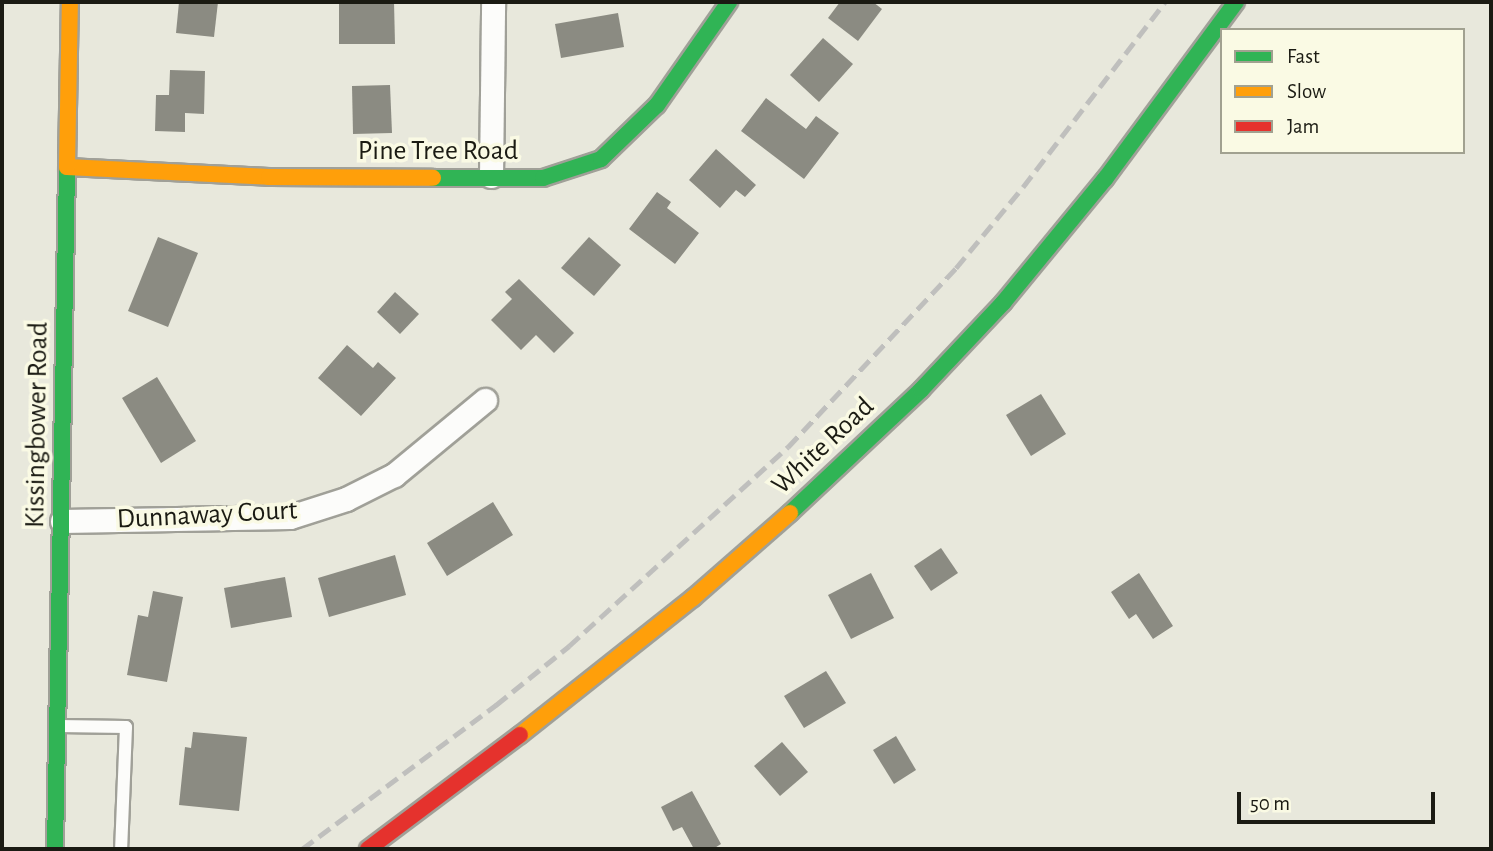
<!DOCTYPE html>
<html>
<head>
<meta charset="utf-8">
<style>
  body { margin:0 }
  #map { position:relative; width:1493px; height:851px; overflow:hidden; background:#e8e8dc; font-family:"Alegreya Sans",sans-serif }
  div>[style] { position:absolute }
  .building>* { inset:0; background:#8b8b82 }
  .roads { filter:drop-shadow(2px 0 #a0a098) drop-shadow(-2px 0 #a0a098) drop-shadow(0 2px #a0a098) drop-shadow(0 -2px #a0a098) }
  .lane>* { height:12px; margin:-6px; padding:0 6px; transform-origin:6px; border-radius:6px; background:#fcfcfa }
  .street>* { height:23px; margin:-11.5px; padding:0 11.5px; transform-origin:11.5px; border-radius:11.5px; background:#fcfcfa }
  .fast>* { height:16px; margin:-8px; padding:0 8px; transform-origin:8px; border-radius:8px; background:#30b455 }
  .slow>* { height:16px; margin:-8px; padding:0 8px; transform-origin:8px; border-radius:8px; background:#ff9f0a }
  .jam>* { height:16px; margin:-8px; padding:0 8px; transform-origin:8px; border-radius:8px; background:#e5322d }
  .rail>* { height:5px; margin-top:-2.5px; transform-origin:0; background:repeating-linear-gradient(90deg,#bfbfbd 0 14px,transparent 0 21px) }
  span { translate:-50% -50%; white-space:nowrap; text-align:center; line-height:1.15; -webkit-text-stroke:7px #fafae4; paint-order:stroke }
  .street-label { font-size:28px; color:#1b1b13 }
  .frame { position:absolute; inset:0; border:4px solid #1b1b13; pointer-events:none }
  .legend { position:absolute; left:1220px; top:28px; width:245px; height:126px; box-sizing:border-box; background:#fafae4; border:2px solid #a1a190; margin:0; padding:9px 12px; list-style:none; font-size:21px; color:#1b1b13 }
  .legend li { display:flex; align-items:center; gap:14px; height:35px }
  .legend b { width:35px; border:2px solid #a1a190 }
  .scale { position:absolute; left:1237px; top:792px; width:198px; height:32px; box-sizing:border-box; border:4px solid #1b1b13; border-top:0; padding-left:9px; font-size:21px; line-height:24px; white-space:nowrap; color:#1b1b13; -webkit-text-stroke:5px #fafae4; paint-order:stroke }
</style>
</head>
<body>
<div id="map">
  <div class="building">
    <div style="clip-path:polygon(179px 2px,218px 2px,214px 37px,176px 33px)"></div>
    <div style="clip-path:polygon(339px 2px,394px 2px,395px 44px,339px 44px)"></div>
    <div style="clip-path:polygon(840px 2px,873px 2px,882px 9px,858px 41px,828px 18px)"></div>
    <div style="clip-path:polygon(618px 13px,624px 47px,561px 58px,555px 24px)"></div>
    <div style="clip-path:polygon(823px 38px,853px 64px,819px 102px,790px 75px)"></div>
    <div style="clip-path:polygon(170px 70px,205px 71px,204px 114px,185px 113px,185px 132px,155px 131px,156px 95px,169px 95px)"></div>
    <div style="clip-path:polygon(390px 85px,392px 133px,353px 134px,352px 86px)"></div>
    <div style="clip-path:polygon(766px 98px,806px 129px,816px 116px,839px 133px,804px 179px,741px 131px)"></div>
    <div style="clip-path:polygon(716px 149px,756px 185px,745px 197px,736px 190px,720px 208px,689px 180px)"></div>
    <div style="clip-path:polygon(657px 192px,671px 202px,667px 208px,699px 233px,675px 264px,629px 229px)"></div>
    <div style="clip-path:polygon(158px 237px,198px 253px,168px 327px,128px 311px)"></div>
    <div style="clip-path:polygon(589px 237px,621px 265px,594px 296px,561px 268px)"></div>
    <div style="clip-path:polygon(519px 279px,574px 333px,554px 353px,536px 335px,521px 350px,491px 320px,512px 299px,505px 292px)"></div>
    <div style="clip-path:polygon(395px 292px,419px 314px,400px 334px,377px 312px)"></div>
    <div style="clip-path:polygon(347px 345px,373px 368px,378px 362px,396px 378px,361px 416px,318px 378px)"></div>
    <div style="clip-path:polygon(157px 377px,196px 441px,161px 463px,122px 398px)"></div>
    <div style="clip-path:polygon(1041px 394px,1066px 434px,1031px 456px,1006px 415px)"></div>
    <div style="clip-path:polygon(493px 502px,513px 535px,447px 576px,427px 543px)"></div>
    <div style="clip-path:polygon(941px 548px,958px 573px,931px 591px,914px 566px)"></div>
    <div style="clip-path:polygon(395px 555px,406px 595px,329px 617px,318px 578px)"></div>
    <div style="clip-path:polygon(871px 573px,894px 618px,851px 639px,828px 595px)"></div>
    <div style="clip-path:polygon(1139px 573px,1173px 626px,1153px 639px,1136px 614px,1129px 619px,1111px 592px)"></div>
    <div style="clip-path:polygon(285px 577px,292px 617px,231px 628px,224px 588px)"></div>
    <div style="clip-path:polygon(153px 591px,183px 597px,167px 682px,127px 675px,138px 615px,148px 617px)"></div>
    <div style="clip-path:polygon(826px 671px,846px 703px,804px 728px,784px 696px)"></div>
    <div style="clip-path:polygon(193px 732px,247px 737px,239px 811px,179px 805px,185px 747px,191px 748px)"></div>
    <div style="clip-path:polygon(896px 736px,916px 770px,894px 784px,873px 750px)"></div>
    <div style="clip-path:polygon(782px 742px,808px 772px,780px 796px,754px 766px)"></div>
    <div style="clip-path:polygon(692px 791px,721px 844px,713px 849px,694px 849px,682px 827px,673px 831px,661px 807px)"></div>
  </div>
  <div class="roads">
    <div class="lane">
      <div style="left:59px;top:726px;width:67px;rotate:0.9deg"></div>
      <div style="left:126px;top:727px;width:122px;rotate:92.3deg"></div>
    </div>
    <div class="street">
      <div style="left:491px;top:176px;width:174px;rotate:-89.3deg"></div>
      <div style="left:62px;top:521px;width:228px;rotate:-1deg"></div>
      <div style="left:290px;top:517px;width:59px;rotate:-17.8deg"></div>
      <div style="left:346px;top:499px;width:54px;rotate:-26.6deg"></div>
      <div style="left:394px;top:475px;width:118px;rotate:-39.5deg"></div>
    </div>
    <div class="fast">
      <div style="left:433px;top:178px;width:110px"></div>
      <div style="left:543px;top:178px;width:61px;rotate:-18.1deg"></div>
      <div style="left:601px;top:159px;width:78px;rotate:-44deg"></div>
      <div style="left:657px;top:105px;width:126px;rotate:-55deg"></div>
      <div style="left:790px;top:513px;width:180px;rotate:-43.2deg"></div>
      <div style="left:921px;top:390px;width:120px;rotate:-46.7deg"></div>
      <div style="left:1003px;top:303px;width:161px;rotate:-50.6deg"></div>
      <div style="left:1105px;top:179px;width:220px;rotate:-53.5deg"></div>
      <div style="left:55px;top:849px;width:682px;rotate:-88.99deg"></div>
    </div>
    <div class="slow">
      <div style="left:67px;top:167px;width:202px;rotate:2.8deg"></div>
      <div style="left:269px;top:177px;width:164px;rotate:0.3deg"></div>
      <div style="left:67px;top:167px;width:165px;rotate:-89deg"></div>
      <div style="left:520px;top:735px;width:221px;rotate:-38.4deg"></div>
      <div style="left:693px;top:598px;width:129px;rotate:-41.2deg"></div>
    </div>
    <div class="jam">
      <div style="left:368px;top:849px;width:190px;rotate:-36.9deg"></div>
    </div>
  </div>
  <div class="rail">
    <div style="left:302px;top:849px;width:242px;rotate:-36.6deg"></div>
    <div style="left:496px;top:705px;width:94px;rotate:-38.9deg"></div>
    <div style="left:569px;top:646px;width:296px;rotate:-42.3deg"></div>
    <div style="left:788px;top:447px;width:245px;rotate:-46.8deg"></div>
    <div style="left:956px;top:268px;width:105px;rotate:-50.4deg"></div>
    <div style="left:1023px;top:187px;width:233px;rotate:-52.5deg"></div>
  </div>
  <div class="street-label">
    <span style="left:438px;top:151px">Pine Tree Road</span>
    <span style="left:37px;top:425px;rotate:-89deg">Kissingbower Road</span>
    <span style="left:823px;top:446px;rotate:-43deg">White Road</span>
    <span style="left:207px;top:515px;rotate:-3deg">Dunnaway Court</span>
  </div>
  <div class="frame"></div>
  <ul class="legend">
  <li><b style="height:9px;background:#30b455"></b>Fast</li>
  <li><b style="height:9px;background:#ff9f0a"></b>Slow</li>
  <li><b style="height:9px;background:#e5322d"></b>Jam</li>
  </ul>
  <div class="scale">50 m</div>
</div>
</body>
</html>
